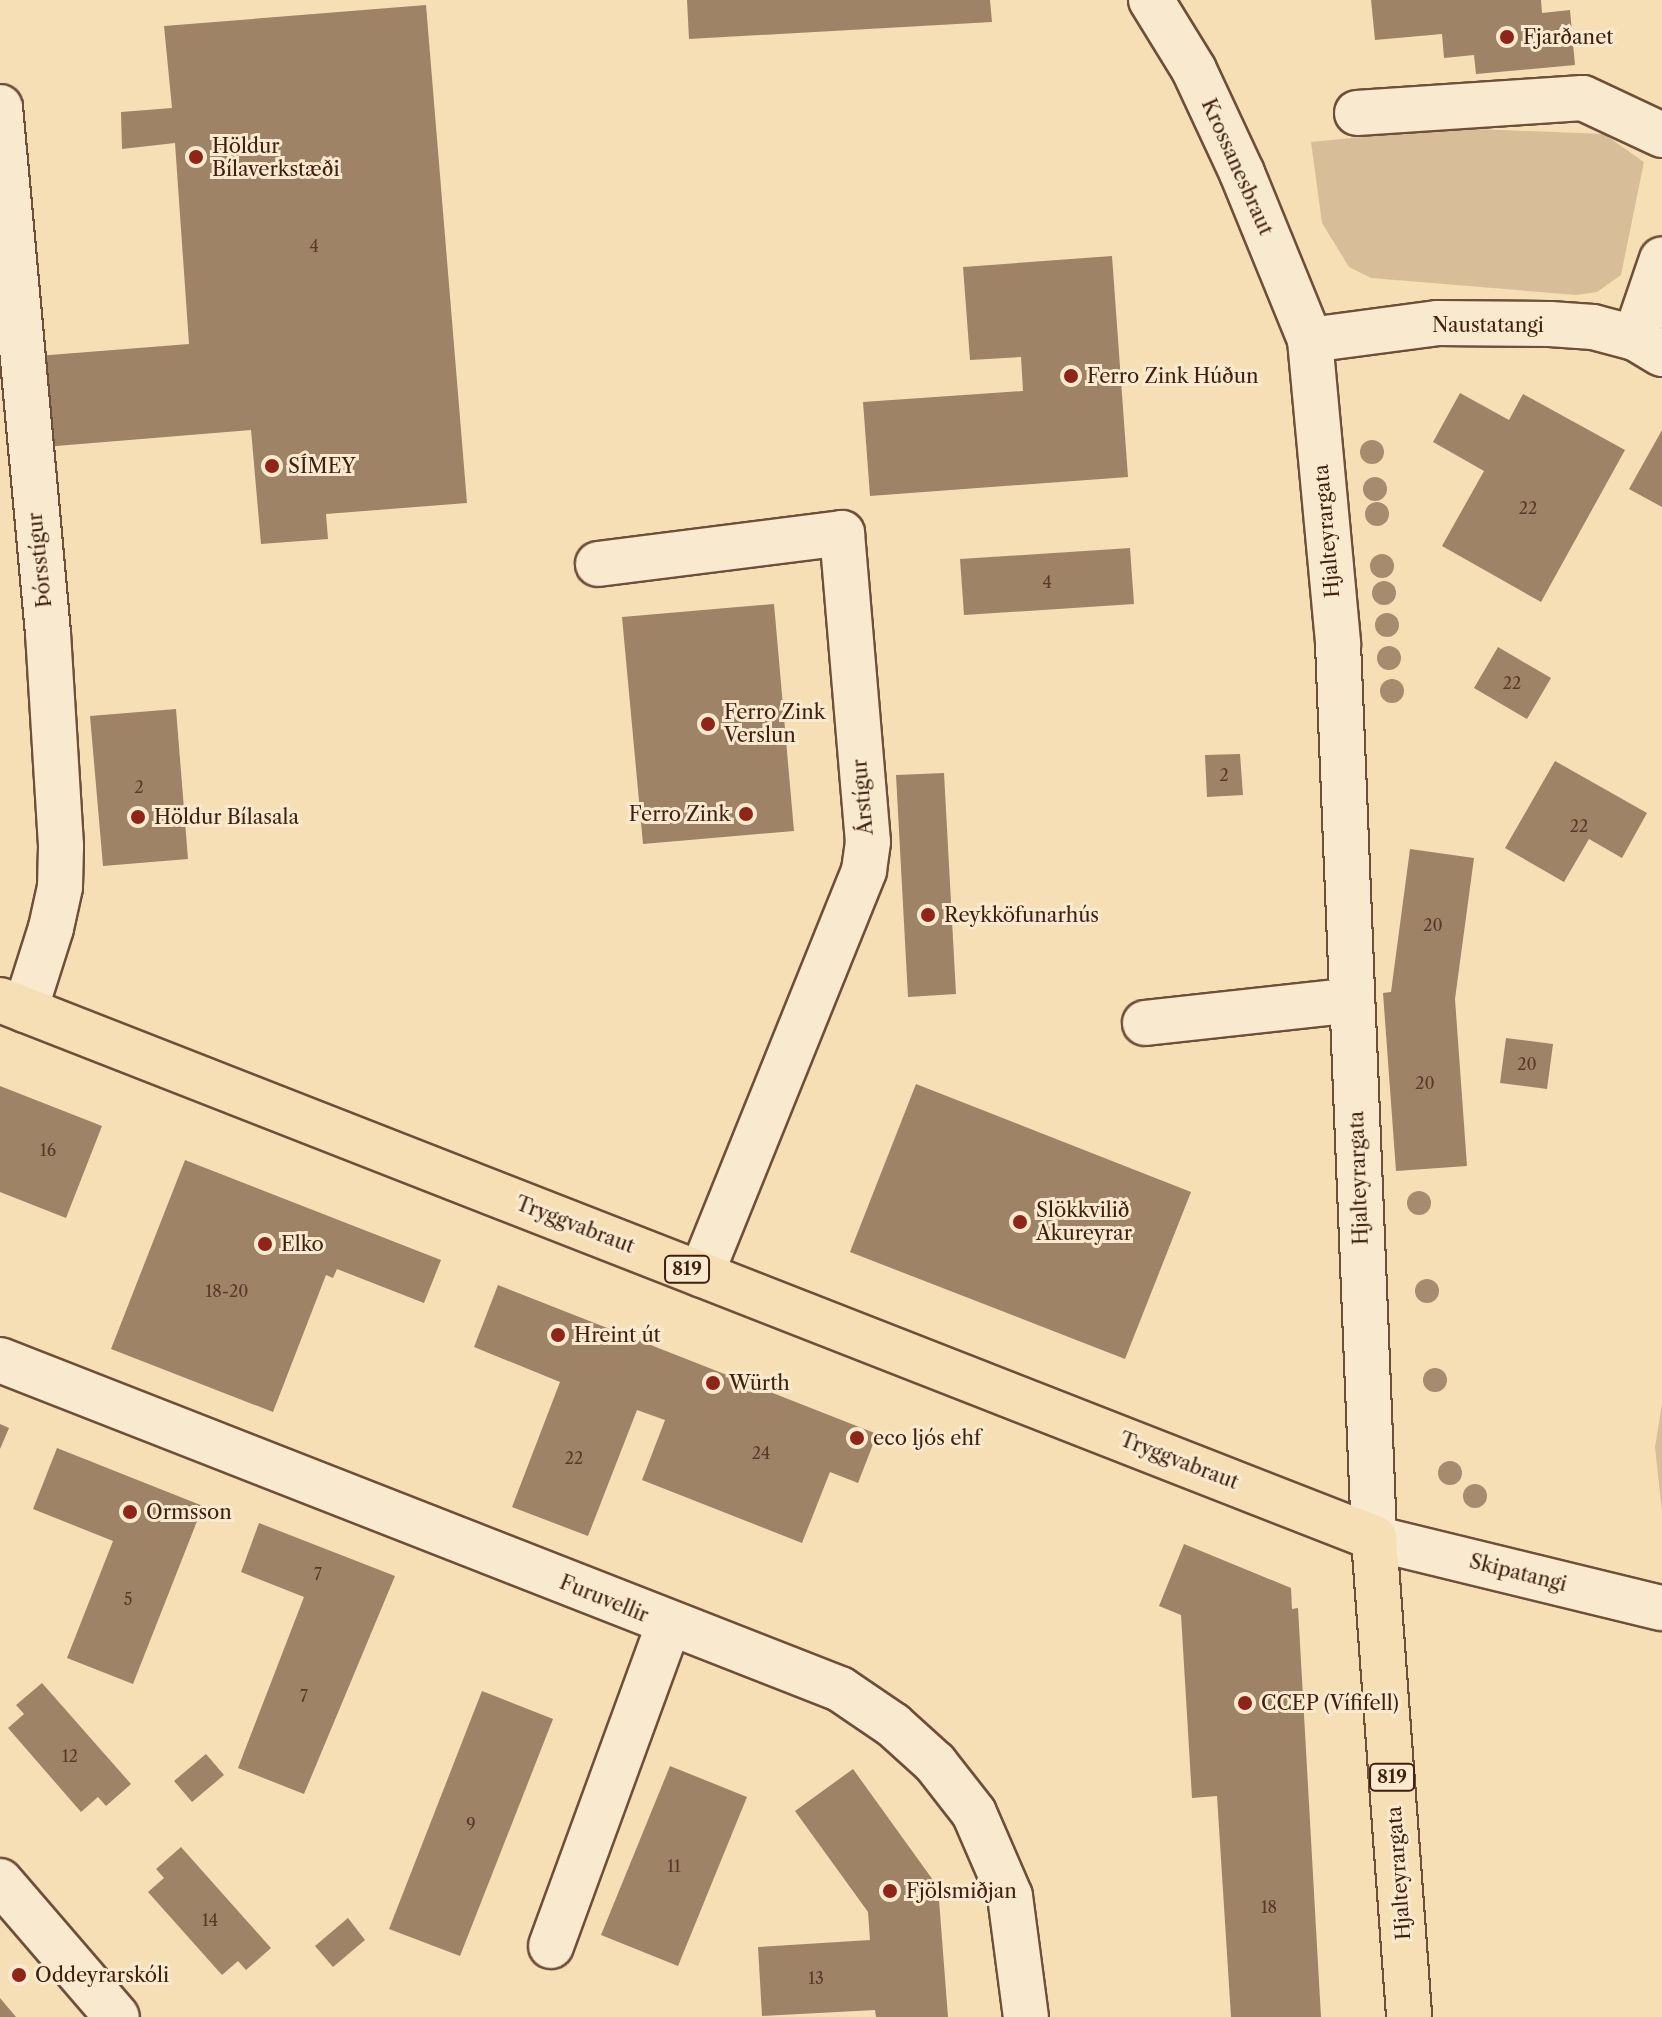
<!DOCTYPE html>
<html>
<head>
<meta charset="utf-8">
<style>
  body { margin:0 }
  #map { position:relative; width:1662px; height:2017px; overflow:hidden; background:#f6dfb5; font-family:"Libre Caslon Text",serif }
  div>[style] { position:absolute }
  .green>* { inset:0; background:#d7be99 }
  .building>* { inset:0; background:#9f8366 }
  .roads { filter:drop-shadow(2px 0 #6e4f3a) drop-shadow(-2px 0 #6e4f3a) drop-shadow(0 2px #6e4f3a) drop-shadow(0 -2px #6e4f3a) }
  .minor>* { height:44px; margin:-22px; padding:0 22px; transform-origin:22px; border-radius:22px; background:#f9eacf }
  .major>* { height:44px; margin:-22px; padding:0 22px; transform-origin:22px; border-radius:22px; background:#f6dfb5 }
  .trees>* { width:24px; height:24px; margin:-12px; border-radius:50%; background:#a78b6e }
  .dots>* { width:22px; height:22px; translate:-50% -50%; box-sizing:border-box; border:4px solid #f9eacf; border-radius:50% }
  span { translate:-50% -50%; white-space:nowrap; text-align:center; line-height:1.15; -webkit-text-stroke:6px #f9eacf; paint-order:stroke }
  .number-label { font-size:16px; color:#583826 }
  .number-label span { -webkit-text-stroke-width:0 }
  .shield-label span { padding:2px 6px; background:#f9eacf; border:2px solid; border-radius:6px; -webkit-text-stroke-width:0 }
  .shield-label { font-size:18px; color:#401f11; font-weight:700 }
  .poi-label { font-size:20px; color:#401f11 }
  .left { translate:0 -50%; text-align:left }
  .right { translate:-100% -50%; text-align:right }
  .street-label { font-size:20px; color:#401f11 }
</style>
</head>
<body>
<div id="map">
  <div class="green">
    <div style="clip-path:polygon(1451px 128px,1604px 134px,1644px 162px,1621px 275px,1597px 292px,1576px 295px,1371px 278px,1349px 267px,1322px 223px,1311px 142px)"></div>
    <div style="clip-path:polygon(1662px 1404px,1662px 1512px,1655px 1447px)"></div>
  </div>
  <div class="building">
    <div style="clip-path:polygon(687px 0,990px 0,992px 22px,689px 39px)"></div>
    <div style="clip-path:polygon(1371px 0,1541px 0,1542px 13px,1570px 10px,1575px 65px,1476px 74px,1474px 55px,1444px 58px,1442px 34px,1375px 40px)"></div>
    <div style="clip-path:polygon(426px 5px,467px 503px,326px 514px,328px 539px,261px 544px,251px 430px,44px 447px,37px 356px,189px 344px,175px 143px,122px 149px,121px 112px,172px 108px,164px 26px)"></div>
    <div style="clip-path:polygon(1112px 256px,1128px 477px,870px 496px,863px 402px,1023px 391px,1021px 357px,970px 360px,963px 267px)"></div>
    <div style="clip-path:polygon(1460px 393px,1509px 420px,1523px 394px,1625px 450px,1541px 602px,1442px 546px,1484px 471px,1433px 442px)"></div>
    <div style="clip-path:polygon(1662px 430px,1662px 507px,1629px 489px)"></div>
    <div style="clip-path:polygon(1130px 548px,1134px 604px,964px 615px,960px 559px)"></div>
    <div style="clip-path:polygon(774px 604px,794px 831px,643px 844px,622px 617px)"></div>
    <div style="clip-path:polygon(1498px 647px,1551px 678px,1527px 719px,1474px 688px)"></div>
    <div style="clip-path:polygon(176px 709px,188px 859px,103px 866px,90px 716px)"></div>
    <div style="clip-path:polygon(1240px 754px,1243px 795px,1207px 797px,1205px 755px)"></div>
    <div style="clip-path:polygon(1555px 761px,1647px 813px,1622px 858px,1589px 839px,1564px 882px,1505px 848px)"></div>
    <div style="clip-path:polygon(944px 773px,956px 994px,908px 997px,896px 775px)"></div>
    <div style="clip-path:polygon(1410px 849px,1474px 858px,1455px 999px,1467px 1166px,1396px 1171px,1383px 993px,1391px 992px)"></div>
    <div style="clip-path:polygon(1506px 1038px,1553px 1044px,1547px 1089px,1500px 1083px)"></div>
    <div style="clip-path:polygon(916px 1084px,1191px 1192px,1125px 1359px,850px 1252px)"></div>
    <div style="clip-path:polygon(0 1086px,102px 1126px,66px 1218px,0 1192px)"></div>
    <div style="clip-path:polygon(185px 1160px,441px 1260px,424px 1303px,337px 1269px,333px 1278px,326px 1275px,273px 1412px,111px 1349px)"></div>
    <div style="clip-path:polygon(498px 1285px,877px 1434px,858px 1483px,830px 1472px,802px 1543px,642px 1480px,665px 1420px,637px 1410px,588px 1536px,512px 1507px,560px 1382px,474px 1347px)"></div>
    <div style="clip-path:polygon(0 1424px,9px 1428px,0 1449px)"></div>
    <div style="clip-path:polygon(57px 1448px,203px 1506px,133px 1684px,67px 1658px,113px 1541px,33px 1509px)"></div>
    <div style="clip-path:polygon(259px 1523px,395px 1576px,304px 1794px,238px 1768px,304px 1597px,241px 1572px)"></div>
    <div style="clip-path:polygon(1184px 1544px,1291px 1588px,1292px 1609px,1298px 1608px,1321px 2017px,1231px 2017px,1217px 1796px,1192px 1798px,1181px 1615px,1159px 1606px)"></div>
    <div style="clip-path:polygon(42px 1683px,131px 1784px,106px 1806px,98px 1797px,81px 1812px,8px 1728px,24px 1714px,16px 1705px)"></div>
    <div style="clip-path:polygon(482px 1691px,553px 1719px,460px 1956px,389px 1929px)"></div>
    <div style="clip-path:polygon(206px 1754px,224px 1775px,192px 1802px,174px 1781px)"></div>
    <div style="clip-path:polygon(670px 1766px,747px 1797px,678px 1966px,601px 1935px)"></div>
    <div style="clip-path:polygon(853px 1769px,938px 1887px,948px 2017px,876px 2017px,875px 2010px,762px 2016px,758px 1947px,870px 1940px,868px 1912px,795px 1811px)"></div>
    <div style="clip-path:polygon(181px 1847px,271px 1948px,246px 1970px,238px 1961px,222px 1975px,148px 1892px,164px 1878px,156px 1869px)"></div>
    <div style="clip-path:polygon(348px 1918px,365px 1940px,333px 1967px,315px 1946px)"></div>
    <div style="clip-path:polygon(0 1998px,16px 2017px,0 2017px)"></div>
  </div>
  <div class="roads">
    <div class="minor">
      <div style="left:1151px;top:0;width:82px;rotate:58.4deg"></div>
      <div style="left:1194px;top:70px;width:114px;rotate:65deg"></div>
      <div style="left:1242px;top:173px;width:180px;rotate:67.8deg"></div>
      <div style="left:1310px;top:340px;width:305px;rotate:84.7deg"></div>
      <div style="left:1338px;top:644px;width:895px;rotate:87.69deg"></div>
      <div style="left:1374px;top:1538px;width:296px;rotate:13.7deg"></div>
      <div style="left:0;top:107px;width:528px;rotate:84.79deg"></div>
      <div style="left:48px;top:633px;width:213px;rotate:86.5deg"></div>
      <div style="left:61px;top:846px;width:41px;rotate:91.4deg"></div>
      <div style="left:60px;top:887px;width:42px;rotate:102.4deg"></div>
      <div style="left:51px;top:928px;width:86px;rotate:107.6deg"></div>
      <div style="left:1357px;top:113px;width:226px;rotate:-3.8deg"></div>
      <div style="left:1583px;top:98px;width:87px;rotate:25.1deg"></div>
      <div style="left:1635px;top:338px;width:83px;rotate:-71.1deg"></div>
      <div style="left:1310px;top:340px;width:128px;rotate:-7.6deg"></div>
      <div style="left:1437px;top:323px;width:113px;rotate:0.5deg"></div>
      <div style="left:1550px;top:324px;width:43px;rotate:4deg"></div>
      <div style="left:1593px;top:327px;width:43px;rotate:14.7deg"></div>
      <div style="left:1635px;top:338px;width:31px;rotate:31deg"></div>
      <div style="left:598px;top:564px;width:246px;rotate:-7.2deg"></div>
      <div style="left:842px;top:533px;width:310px;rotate:85.2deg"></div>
      <div style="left:868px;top:842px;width:29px;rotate:98deg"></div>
      <div style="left:864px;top:871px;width:435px;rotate:112deg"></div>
      <div style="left:1145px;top:1023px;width:208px;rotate:-6.3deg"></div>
      <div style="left:0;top:1360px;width:902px;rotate:21.39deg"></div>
      <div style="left:840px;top:1689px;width:64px;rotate:34.2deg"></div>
      <div style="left:893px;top:1725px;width:57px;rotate:42.1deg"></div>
      <div style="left:935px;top:1763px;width:63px;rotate:52deg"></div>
      <div style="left:974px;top:1813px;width:90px;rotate:66.6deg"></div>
      <div style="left:1010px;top:1896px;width:122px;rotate:82.5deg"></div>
      <div style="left:0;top:1881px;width:179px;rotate:49.3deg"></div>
      <div style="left:551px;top:1946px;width:343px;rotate:-69.9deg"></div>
    </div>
    <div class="major">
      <div style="left:0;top:1000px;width:1476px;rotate:21.38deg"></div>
      <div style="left:1374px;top:1538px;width:480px;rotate:85.8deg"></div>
    </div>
  </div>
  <div class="trees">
    <div style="left:1372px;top:452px"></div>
    <div style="left:1375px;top:489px"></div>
    <div style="left:1377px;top:514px"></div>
    <div style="left:1382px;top:566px"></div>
    <div style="left:1384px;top:593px"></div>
    <div style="left:1387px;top:625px"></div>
    <div style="left:1389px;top:658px"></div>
    <div style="left:1392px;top:691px"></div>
    <div style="left:1419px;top:1203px"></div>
    <div style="left:1427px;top:1291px"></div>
    <div style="left:1435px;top:1380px"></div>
    <div style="left:1450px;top:1473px"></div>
    <div style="left:1475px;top:1496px"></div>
  </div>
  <div class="dots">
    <div style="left:1507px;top:37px;background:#8f2418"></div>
    <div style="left:196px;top:157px;background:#8f2418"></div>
    <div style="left:1071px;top:376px;background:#8f2418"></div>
    <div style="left:272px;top:466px;background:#8f2418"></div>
    <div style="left:708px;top:724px;background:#8f2418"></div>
    <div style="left:746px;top:814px;background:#8f2418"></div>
    <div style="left:138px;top:817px;background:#8f2418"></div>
    <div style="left:928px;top:915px;background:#8f2418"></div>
    <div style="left:1020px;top:1222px;background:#8f2418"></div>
    <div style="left:265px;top:1244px;background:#8f2418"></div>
    <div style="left:558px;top:1335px;background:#8f2418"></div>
    <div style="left:713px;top:1383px;background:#8f2418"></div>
    <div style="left:857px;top:1438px;background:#8f2418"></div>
    <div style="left:130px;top:1512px;background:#8f2418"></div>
    <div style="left:1245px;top:1703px;background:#8f2418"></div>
    <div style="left:890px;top:1891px;background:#8f2418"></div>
    <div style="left:19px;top:1975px;background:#8f2418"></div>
  </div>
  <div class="number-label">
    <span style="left:314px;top:246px">4</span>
    <span style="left:1528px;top:508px">22</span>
    <span style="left:1047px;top:582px">4</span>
    <span style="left:1512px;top:683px">22</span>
    <span style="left:1224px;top:775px">2</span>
    <span style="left:139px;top:787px">2</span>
    <span style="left:1579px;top:826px">22</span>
    <span style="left:1433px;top:925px">20</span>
    <span style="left:1527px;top:1064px">20</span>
    <span style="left:1425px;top:1083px">20</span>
    <span style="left:48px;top:1150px">16</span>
    <span style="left:227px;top:1291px">18-20</span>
    <span style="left:761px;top:1453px">24</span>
    <span style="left:574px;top:1458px">22</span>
    <span style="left:318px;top:1574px">7</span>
    <span style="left:128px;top:1599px">5</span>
    <span style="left:304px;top:1696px">7</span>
    <span style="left:70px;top:1756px">12</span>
    <span style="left:471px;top:1824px">9</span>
    <span style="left:674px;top:1866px">11</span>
    <span style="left:1269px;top:1907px">18</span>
    <span style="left:210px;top:1920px">14</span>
    <span style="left:816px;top:1978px">13</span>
  </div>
  <div class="shield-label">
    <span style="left:687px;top:1269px">819</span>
    <span style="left:1392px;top:1777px">819</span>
  </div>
  <div class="poi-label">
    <span class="left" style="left:1523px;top:37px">Fjarðanet</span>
    <span class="left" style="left:212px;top:158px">Höldur<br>Bílaverkstæði</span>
    <span class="left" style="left:1087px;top:376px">Ferro Zink Húðun</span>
    <span class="left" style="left:288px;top:466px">SÍMEY</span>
    <span class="left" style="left:724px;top:724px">Ferro Zink<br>Verslun</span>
    <span class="right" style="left:730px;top:814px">Ferro Zink</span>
    <span class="left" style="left:154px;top:817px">Höldur Bílasala</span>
    <span class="left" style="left:944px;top:915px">Reykköfunarhús</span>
    <span class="left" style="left:1036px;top:1222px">Slökkvilið<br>Akureyrar</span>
    <span class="left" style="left:281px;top:1244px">Elko</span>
    <span class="left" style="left:574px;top:1335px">Hreint út</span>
    <span class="left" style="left:729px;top:1383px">Würth</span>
    <span class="left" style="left:873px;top:1438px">eco ljós ehf</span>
    <span class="left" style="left:146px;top:1512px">Ormsson</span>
    <span class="left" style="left:1261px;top:1703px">CCEP (Vífifell)</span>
    <span class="left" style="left:906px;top:1891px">Fjölsmiðjan</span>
    <span class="left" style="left:35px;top:1975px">Oddeyrarskóli</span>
  </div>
  <div class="street-label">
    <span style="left:1237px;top:167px;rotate:66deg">Krossanesbraut</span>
    <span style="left:1488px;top:325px">Naustatangi</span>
    <span style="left:1327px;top:531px;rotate:-95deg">Hjalteyrargata</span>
    <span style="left:40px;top:560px;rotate:-96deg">Þórsstígur</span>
    <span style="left:863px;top:797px;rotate:-95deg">Árstígur</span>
    <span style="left:1359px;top:1178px;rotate:-92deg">Hjalteyrargata</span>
    <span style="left:575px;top:1225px;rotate:21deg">Tryggvabraut</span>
    <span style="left:1179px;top:1461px;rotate:21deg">Tryggvabraut</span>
    <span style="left:1518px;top:1573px;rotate:14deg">Skipatangi</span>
    <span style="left:604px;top:1599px;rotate:22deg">Furuvellir</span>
    <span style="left:1399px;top:1873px;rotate:-94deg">Hjalteyrargata</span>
  </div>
</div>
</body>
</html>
